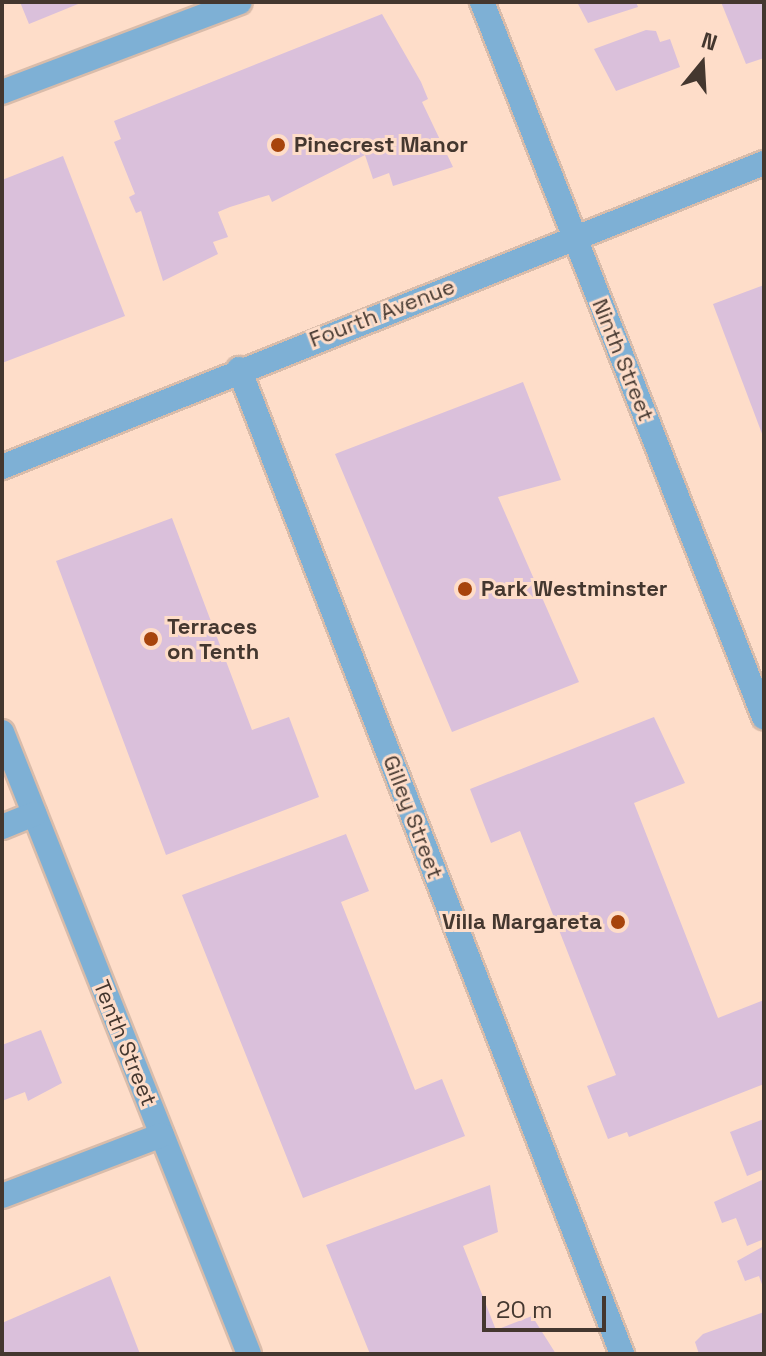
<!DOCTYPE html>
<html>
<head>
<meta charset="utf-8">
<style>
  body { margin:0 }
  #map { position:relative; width:766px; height:1356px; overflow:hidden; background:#feddc9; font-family:"Space Grotesk",sans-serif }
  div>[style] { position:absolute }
  .building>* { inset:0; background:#dac0db }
  .roads { filter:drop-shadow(2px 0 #d9bcaa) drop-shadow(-2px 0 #d9bcaa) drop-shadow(0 2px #d9bcaa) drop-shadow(0 -2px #d9bcaa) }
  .minor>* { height:24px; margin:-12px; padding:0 12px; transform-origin:12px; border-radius:12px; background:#7eb0d5 }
  .dots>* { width:22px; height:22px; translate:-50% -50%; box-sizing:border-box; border:4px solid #feddc9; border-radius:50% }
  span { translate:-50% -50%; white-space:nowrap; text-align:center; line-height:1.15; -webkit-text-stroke:6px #feddc9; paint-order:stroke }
  .poi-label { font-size:22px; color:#44372f; font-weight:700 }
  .left { translate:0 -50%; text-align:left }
  .right { translate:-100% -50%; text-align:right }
  .street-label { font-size:22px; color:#44372f }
  .frame { position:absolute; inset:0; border:4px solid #44372f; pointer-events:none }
  .north { position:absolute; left:662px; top:24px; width:80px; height:80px; -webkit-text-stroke:6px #feddc9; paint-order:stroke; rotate:18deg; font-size:22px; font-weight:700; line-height:32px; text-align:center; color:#44372f }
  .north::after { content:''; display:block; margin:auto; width:28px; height:36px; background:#44372f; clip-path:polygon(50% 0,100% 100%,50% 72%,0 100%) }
  .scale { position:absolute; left:482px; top:1296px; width:124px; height:36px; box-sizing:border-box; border:4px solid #44372f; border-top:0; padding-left:10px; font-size:24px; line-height:28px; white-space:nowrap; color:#44372f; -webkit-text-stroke:6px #feddc9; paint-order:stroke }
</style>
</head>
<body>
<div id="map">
  <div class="building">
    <div style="clip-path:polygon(20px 2px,83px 2px,29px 24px)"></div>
    <div style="clip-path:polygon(577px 2px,636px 2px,638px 7px,588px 23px)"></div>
    <div style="clip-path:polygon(721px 2px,764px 2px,764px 58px,746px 64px)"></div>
    <div style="clip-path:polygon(382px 14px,421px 82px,428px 99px,422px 102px,453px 167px,393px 186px,389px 173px,373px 179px,365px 155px,272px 202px,269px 195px,230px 207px,218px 212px,228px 237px,213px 242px,218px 254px,163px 281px,141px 211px,136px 213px,129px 197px,135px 194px,114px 142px,121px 139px,114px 121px)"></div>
    <div style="clip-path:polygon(646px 30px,656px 31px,660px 42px,670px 39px,680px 67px,616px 91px,594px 49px)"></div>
    <div style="clip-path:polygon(63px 156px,125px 316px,2px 363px,2px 180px)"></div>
    <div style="clip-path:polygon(764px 285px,764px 439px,713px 304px)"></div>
    <div style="clip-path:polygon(523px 382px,561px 480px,498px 497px,579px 682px,452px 732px,335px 454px)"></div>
    <div style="clip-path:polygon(172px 518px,252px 730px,289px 717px,319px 797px,166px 855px,56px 561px)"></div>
    <div style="clip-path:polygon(654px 717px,685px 783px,634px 803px,718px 1018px,764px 1000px,764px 1084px,629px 1137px,627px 1132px,608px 1139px,587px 1086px,616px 1075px,520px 831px,491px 843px,470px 789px)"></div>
    <div style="clip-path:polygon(346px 834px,369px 891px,341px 902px,415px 1090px,442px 1079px,465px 1136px,303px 1198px,182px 895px)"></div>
    <div style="clip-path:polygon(41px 1030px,62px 1083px,28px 1101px,25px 1092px,2px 1101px,2px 1045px)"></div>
    <div style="clip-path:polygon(764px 1119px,764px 1169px,747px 1176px,730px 1132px)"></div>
    <div style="clip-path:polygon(764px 1179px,764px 1239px,747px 1246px,736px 1218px,722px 1223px,714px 1202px)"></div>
    <div style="clip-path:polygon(490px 1185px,498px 1232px,463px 1246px,496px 1330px,532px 1316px,556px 1354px,370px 1354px,326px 1245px)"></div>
    <div style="clip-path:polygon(764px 1246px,764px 1290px,759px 1276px,745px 1281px,737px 1261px)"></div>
    <div style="clip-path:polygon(110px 1276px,140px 1354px,2px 1354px,2px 1323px)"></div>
    <div style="clip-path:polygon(764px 1312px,764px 1354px,699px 1354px,695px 1342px,703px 1334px)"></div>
  </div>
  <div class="roads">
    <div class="minor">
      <div style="left:482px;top:2px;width:769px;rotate:68.48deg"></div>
      <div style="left:2px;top:92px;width:254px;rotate:-20.7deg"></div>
      <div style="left:239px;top:369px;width:1057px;rotate:68.75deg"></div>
      <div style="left:2px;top:467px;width:820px;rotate:-21.75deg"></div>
      <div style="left:2px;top:732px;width:669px;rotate:68.34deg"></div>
      <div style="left:2px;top:827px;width:35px;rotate:-22deg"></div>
      <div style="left:2px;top:1196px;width:171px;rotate:-20.9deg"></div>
    </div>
  </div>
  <div class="dots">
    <div style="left:278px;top:145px;background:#a7440c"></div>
    <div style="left:465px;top:589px;background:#a7440c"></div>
    <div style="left:151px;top:639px;background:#a7440c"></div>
    <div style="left:618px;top:922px;background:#a7440c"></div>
  </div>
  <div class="poi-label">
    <span class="left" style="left:294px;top:145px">Pinecrest Manor</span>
    <span class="left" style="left:481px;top:589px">Park Westminster</span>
    <span class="left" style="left:167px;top:639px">Terraces<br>on Tenth</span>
    <span class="right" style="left:602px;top:922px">Villa Margareta</span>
  </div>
  <div class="street-label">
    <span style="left:382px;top:313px;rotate:-21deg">Fourth Avenue</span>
    <span style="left:623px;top:360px;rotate:68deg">Ninth Street</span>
    <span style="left:413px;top:817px;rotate:69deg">Gilley Street</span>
    <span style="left:125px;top:1043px;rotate:68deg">Tenth Street</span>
  </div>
  <div class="frame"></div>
  <div class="north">N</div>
  <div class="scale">20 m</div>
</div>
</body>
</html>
